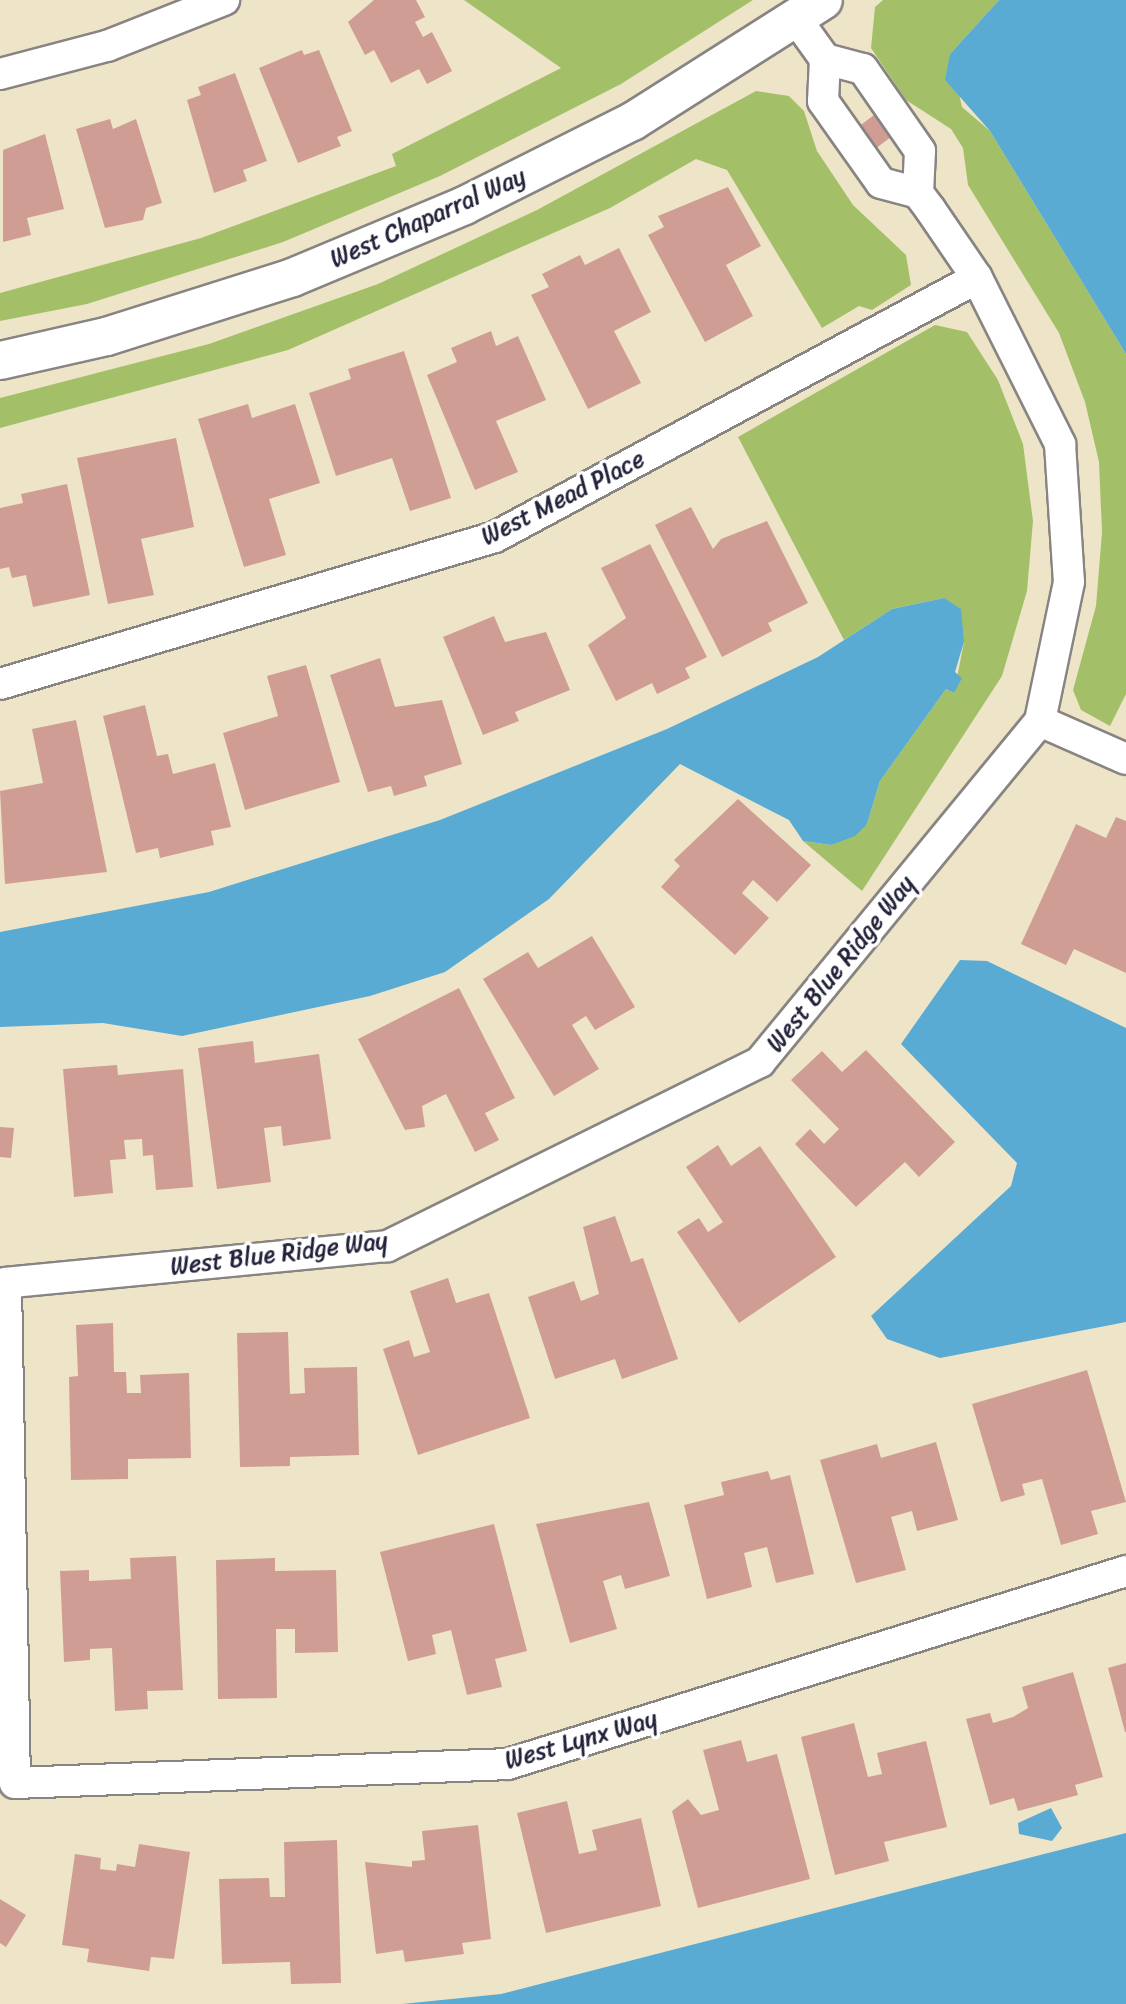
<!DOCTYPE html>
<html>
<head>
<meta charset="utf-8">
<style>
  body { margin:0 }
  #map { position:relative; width:1126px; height:2004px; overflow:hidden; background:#eee5c8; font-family:Sriracha,sans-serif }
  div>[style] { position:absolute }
  .green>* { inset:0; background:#a3c068 }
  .water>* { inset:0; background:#59abd4 }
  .building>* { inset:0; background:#d09d95 }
  .roads { filter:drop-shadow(2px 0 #888482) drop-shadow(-2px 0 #888482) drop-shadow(0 2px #888482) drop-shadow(0 -2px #888482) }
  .minor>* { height:30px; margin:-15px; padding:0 15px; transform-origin:15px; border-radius:15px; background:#fff }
  .tertiary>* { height:37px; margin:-18.5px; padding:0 18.5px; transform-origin:18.5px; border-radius:18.5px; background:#fff }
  span { translate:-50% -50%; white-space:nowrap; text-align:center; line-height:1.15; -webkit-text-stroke:7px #fff; paint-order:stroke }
  .street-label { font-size:24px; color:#22223b }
</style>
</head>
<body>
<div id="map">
  <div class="green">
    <div style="clip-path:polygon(464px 0,753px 0,621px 84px,440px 176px,283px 242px,87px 304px,0 321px,0 293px,201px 238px,396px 166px,392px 154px,561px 68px)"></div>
    <div style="clip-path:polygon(883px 0,999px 0,950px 54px,962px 107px,990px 131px,1126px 354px,1126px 694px,1110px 726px,1081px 710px,1073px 690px,1096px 606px,1102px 532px,1099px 462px,1085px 402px,1059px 333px,968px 185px,963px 148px,951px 129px,906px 100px,871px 48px,875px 7px)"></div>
    <div style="clip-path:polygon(756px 91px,789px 96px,804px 111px,817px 151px,853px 205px,906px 255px,911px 285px,872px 310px,859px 306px,822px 328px,727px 170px,696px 159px,610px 208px,288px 350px,0 428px,0 398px,209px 344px,378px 284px,537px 210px)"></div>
    <div style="clip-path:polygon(935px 325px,967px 332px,998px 380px,1023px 444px,1033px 521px,1027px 591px,1002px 676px,862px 891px,803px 841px,831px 845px,867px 824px,880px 781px,946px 689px,954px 693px,964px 642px,944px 598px,892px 609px,844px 640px,738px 437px)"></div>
  </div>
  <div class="water">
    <div style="clip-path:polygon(999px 0,1126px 0,1126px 354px,990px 131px,945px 80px,950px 54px)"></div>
    <div style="clip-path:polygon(944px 598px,961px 609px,964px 642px,955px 672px,962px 678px,954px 693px,946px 689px,880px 781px,867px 824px,855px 836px,831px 845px,803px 841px,789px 820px,680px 764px,549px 899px,445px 972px,370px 996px,182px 1036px,103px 1023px,0 1027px,0 932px,209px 892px,440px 820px,667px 729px,818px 657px,892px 609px)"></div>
    <div style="clip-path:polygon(960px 960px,987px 961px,1126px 1028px,1126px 1322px,940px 1358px,887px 1339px,871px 1316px,1011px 1186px,1017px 1163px,901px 1044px)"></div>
    <div style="clip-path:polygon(1051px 1808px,1062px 1828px,1052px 1841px,1019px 1834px,1018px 1823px)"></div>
    <div style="clip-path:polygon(1126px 1833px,1126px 2004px,402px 2004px,501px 1994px)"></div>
  </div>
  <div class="building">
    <div style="clip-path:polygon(374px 0,416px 0,425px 17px,415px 22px,423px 37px,432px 32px,452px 71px,427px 84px,419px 69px,391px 83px,374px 50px,365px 55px,348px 22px)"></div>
    <div style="clip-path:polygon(302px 50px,304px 55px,319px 50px,352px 131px,337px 137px,341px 146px,298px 163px,259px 68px)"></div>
    <div style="clip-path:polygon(235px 73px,267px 161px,243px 170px,247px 181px,214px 193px,187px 100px,201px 95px,198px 87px)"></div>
    <div style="clip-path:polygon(874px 115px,891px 137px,875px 149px,858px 127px)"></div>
    <div style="clip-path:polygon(110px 119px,113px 129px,136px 119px,162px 203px,146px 208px,143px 220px,105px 228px,76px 129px)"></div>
    <div style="clip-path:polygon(45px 134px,64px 209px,27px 218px,31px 235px,3px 242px,3px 150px)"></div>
    <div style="clip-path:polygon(728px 187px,761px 246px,726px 265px,753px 316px,705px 342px,648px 235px,664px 227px,658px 216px)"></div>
    <div style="clip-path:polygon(619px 248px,651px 312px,614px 331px,641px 383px,588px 409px,531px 295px,549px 287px,542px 274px,580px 255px,585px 265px)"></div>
    <div style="clip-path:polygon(491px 331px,496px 346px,518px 336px,546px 400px,496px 421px,518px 472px,475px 490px,427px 375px,457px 362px,451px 348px)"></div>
    <div style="clip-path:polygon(404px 351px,451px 498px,410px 511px,392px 458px,336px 476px,309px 393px,351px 379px,348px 369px)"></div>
    <div style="clip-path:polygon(248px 404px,252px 418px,295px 404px,320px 483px,269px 499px,286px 555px,244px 567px,198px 419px)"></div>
    <div style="clip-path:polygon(176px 438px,194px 527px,141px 539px,154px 595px,108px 604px,77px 458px)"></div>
    <div style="clip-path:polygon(67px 484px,90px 595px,33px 607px,26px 575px,12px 578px,9px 567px,0 569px,0 508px,23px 503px,21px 494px)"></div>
    <div style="clip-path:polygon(691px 507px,713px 549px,721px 539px,767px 521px,808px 603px,768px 623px,772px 631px,722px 657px,655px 525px)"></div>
    <div style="clip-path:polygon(650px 544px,707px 657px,685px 668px,690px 678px,657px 694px,652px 683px,616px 701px,588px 645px,626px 618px,601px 568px)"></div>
    <div style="clip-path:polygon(494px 616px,505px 642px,546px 632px,570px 690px,515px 712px,519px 721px,483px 735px,443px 637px)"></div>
    <div style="clip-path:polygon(380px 658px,395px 707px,442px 700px,462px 764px,424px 776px,427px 786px,394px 796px,391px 786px,368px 792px,330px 675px)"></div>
    <div style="clip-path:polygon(306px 665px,340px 782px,245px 810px,223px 733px,278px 716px,267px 676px)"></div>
    <div style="clip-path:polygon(145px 705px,157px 756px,168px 754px,173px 774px,215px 763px,231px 827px,211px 831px,214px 845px,160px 858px,158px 848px,136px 853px,103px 716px)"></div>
    <div style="clip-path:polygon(76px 720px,107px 872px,5px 884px,0 791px,43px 783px,32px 729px)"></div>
    <div style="clip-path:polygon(738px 799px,811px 865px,777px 902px,753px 880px,742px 893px,769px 918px,735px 955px,661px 887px,680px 866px,674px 860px)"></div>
    <div style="clip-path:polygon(1116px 817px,1126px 821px,1126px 973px,1074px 949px,1066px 965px,1021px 944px,1076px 824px,1106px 838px)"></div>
    <div style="clip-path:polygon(592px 936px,635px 1007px,595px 1030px,586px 1016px,572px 1025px,599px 1069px,554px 1096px,483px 979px,528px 952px,538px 968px)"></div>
    <div style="clip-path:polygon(459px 988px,515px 1098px,485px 1113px,499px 1140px,475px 1152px,446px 1094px,422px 1106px,425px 1127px,405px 1130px,358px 1039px)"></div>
    <div style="clip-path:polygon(253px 1041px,255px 1063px,319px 1054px,331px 1139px,283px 1146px,281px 1126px,264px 1128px,271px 1182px,217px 1189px,198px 1048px)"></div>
    <div style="clip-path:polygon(866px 1050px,955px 1142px,919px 1177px,905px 1162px,856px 1207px,795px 1144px,810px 1129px,824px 1144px,839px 1129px,791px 1080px,822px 1051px,842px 1072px)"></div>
    <div style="clip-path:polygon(117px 1065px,118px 1075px,183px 1069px,193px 1187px,156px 1190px,153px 1155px,143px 1156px,142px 1139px,124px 1140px,126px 1159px,110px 1160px,113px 1193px,74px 1197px,63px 1069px)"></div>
    <div style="clip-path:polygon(0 1127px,14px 1128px,11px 1158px,0 1157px)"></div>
    <div style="clip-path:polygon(718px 1145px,731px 1166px,760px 1146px,836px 1257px,739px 1323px,677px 1232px,699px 1218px,708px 1232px,723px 1222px,686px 1167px)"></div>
    <div style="clip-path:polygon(615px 1216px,631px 1262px,643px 1258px,678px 1359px,622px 1379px,615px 1359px,555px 1379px,528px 1297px,574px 1281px,581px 1301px,599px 1294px,583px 1227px)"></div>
    <div style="clip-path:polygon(448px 1278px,456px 1303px,489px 1293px,530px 1418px,418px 1455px,383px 1349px,409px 1340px,414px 1357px,430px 1352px,410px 1291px)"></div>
    <div style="clip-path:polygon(113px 1323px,114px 1372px,126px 1372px,127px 1393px,141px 1393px,140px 1375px,189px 1373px,191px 1458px,128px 1459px,128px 1479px,71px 1480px,69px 1377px,78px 1376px,76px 1325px)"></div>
    <div style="clip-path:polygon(288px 1332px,290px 1394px,305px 1393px,304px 1368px,357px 1367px,359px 1455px,290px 1457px,290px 1466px,240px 1467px,237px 1333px)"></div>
    <div style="clip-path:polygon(1087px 1370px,1126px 1502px,1091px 1511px,1098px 1534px,1061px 1545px,1042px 1479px,1022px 1484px,1025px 1495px,1001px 1502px,972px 1404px)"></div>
    <div style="clip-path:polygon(936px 1442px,958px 1520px,917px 1531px,912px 1511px,891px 1517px,906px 1570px,856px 1583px,820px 1460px,877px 1444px,881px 1458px)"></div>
    <div style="clip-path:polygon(768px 1471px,771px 1480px,790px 1475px,814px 1574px,776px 1583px,767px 1547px,744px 1553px,752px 1587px,707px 1599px,684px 1505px,724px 1495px,721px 1482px)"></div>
    <div style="clip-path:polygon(649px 1502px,670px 1576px,625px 1589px,621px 1575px,603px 1581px,617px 1629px,570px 1643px,536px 1524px)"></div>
    <div style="clip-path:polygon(494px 1524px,527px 1651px,495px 1659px,502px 1687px,467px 1695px,451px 1630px,432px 1635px,436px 1654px,408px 1661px,380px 1552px)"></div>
    <div style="clip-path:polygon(176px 1556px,183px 1690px,147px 1691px,148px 1709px,115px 1711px,112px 1648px,90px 1649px,90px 1660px,64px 1662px,60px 1571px,89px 1570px,89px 1581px,131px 1579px,130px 1558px)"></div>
    <div style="clip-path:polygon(275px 1558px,275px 1571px,336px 1570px,338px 1652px,295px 1653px,295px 1629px,276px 1629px,277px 1698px,218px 1699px,216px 1560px)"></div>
    <div style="clip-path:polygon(1126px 1663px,1126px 1732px,1125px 1732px,1108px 1668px)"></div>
    <div style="clip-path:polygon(1073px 1672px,1103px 1777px,1075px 1785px,1078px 1795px,1018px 1811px,1014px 1798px,990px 1805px,966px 1719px,990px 1713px,993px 1723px,1013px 1717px,1028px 1708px,1022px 1687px)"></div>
    <div style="clip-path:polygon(854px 1723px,868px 1777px,882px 1774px,877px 1753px,926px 1741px,947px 1827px,884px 1842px,889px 1861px,835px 1875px,801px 1737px)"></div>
    <div style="clip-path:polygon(741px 1740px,747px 1762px,777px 1754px,810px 1879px,698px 1908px,672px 1811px,688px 1799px,701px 1815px,719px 1810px,703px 1750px)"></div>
    <div style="clip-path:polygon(567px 1801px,579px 1854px,597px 1850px,592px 1830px,641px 1818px,661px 1906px,546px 1933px,517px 1813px)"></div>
    <div style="clip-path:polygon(478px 1825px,491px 1939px,462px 1943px,464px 1954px,405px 1962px,403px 1950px,376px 1954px,365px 1862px,412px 1867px,412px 1861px,425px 1860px,422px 1831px)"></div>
    <div style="clip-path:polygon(337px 1840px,341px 1983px,291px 1984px,290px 1962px,222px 1964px,219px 1879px,269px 1878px,270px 1897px,285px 1897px,284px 1842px)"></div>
    <div style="clip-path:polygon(139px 1844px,190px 1852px,174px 1959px,151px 1957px,149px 1971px,87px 1962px,89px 1949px,62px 1945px,75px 1854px,101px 1858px,100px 1869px,116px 1871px,117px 1864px,135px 1867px)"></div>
    <div style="clip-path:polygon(0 1899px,26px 1915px,6px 1947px,0 1943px)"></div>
  </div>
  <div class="roads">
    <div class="minor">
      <div style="left:797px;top:20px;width:48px;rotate:54.3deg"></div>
      <div style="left:825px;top:59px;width:42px;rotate:92.7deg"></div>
      <div style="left:823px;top:101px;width:100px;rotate:54.7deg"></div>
      <div style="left:881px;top:183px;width:38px;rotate:15deg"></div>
      <div style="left:918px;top:193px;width:20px;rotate:53deg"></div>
      <div style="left:930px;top:209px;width:83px;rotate:55.7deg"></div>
      <div style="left:977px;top:278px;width:186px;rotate:63.4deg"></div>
      <div style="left:1060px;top:444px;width:138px;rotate:86.3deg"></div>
      <div style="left:1069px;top:582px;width:142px;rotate:101.8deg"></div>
      <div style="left:1040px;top:721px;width:441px;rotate:129.4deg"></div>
      <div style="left:760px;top:1062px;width:416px;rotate:153.7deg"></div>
      <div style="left:387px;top:1246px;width:383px;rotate:174.5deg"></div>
      <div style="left:6px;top:1283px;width:500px;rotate:88.97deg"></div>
      <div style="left:15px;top:1783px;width:493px;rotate:-2.2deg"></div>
      <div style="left:508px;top:1764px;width:647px;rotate:-17.34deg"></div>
      <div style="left:825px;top:59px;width:39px;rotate:15deg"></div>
      <div style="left:863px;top:69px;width:100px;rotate:55.2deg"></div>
      <div style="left:920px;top:151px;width:42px;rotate:92.7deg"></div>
      <div style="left:0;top:74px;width:111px;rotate:-14.7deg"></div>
      <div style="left:107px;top:46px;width:126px;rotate:-21.5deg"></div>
      <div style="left:0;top:684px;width:516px;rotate:-16.54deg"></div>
      <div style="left:495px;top:537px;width:547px;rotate:-28.25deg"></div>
      <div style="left:1040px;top:721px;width:94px;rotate:23.8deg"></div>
    </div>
    <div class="tertiary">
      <div style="left:0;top:360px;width:109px;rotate:-12.8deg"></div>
      <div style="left:106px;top:336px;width:195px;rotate:-17.6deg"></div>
      <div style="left:292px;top:277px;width:186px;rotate:-22.7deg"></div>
      <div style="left:464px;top:205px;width:188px;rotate:-26.6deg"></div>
      <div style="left:632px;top:121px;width:226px;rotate:-32.4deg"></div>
    </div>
  </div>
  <div class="street-label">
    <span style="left:428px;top:218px;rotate:-24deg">West Chaparral Way</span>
    <span style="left:563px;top:498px;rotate:-27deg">West Mead Place</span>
    <span style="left:841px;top:964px;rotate:-51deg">West Blue Ridge Way</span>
    <span style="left:279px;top:1254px;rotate:-7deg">West Blue Ridge Way</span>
    <span style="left:581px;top:1740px;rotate:-16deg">West Lynx Way</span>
  </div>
</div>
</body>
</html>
